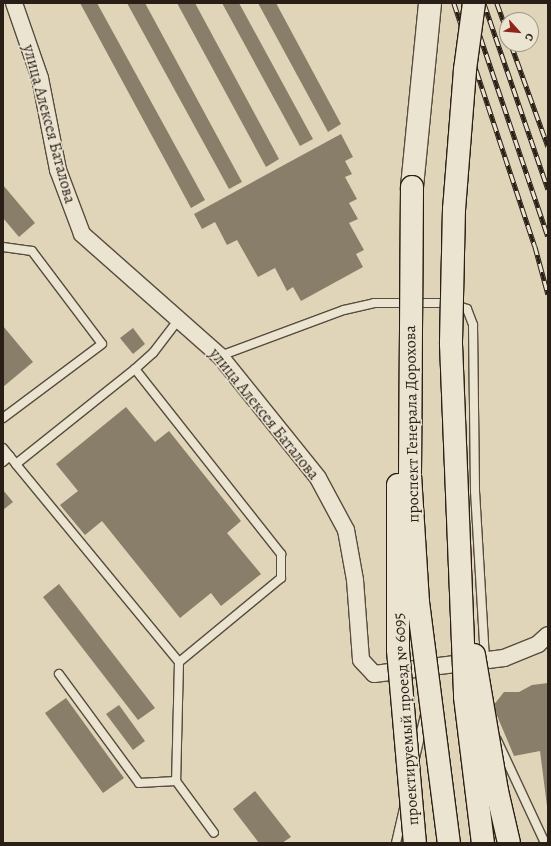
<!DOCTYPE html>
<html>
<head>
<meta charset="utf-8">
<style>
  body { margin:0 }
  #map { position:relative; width:551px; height:846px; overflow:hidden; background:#e0d5b8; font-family:Alegreya,serif }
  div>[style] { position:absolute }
  .building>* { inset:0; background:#897e6a }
  .roads { filter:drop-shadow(1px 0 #584c3e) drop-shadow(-1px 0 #584c3e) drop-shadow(0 1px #584c3e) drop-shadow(0 -1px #584c3e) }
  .service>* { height:8px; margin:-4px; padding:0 4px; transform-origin:4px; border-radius:4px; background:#ebe4d1 }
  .minor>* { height:16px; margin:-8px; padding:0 8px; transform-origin:8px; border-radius:8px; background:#ebe4d1 }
  .secondary>* { height:22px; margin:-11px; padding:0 11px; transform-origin:11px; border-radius:11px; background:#ebe4d1 }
  .rail>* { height:4.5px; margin-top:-2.25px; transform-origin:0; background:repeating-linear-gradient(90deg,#ebe4d1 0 9px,#2a1f16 0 18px); box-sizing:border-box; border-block:1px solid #2a1f16 }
  .bridges { filter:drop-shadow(1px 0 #2a1f16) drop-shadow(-1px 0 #2a1f16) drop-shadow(0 1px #2a1f16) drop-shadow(0 -1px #2a1f16) }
  .secondary-bridge>* { height:22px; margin:-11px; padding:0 11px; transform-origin:11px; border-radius:11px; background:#ebe4d1 }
  span { translate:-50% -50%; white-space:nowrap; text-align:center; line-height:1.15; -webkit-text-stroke:3px #ebe4d1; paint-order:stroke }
  .street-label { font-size:16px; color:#2a1f16 }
  .frame { position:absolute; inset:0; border:4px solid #2a1f16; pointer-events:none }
  .north { position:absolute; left:499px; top:12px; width:40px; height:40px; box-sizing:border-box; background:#ebe4d1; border:1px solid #9e9586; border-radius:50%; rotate:117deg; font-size:11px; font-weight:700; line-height:16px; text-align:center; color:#2a1f16 }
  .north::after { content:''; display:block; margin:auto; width:14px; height:18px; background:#8f2418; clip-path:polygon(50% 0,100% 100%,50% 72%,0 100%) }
</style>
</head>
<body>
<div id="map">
  <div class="building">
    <div style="clip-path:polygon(80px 3px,97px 3px,205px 200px,191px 208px)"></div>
    <div style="clip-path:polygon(127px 3px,145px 3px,242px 182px,229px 189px)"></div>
    <div style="clip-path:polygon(177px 3px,195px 3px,279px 159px,266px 167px)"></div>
    <div style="clip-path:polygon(222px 3px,239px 3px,313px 139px,300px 146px)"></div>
    <div style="clip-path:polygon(258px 3px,276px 3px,341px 124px,328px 132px)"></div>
    <div style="clip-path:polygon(341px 134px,353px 157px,345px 161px,352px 174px,345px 177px,357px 199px,349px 203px,358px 219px,349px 223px,364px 250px,356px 254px,363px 267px,301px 301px,293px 287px,287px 291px,275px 268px,258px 277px,237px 240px,227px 245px,215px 222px,202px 229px,194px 214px)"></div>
    <div style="clip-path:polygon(3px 185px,35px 223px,19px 237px,3px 218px)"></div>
    <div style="clip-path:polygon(3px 326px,33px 362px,3px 387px)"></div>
    <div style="clip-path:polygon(133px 328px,145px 344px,133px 354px,120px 338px)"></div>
    <div style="clip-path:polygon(126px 407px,155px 442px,169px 431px,241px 521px,227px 533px,261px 574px,221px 606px,211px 593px,180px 618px,102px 521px,85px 535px,60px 505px,78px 491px,56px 464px)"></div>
    <div style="clip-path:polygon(3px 490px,13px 502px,3px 510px)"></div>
    <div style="clip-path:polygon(59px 584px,155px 708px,138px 720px,43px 597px)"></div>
    <div style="clip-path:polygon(548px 683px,548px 806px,547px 806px,540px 751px,514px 756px,493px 706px,504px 692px,519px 692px,532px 685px)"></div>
    <div style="clip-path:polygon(66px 698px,124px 778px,103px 793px,45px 713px)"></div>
    <div style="clip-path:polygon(119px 705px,145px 741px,133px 750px,106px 714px)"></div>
    <div style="clip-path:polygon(255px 791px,291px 837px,282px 843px,259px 843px,233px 809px)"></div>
  </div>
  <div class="roads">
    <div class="service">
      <div style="left:3px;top:247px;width:29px;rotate:8deg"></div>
      <div style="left:32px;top:251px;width:116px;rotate:53deg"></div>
      <div style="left:102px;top:344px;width:124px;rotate:143.2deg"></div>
      <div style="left:220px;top:356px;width:132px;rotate:-20.4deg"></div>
      <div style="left:344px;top:310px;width:31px;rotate:-13deg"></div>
      <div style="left:374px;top:303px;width:77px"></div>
      <div style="left:451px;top:303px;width:17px;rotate:21deg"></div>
      <div style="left:467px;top:309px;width:17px;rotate:69deg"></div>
      <div style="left:473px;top:325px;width:166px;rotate:89.3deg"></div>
      <div style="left:475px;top:491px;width:170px;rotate:86.6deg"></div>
      <div style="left:135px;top:369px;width:236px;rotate:51.7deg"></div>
      <div style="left:281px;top:554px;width:24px;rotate:90deg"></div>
      <div style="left:281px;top:578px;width:132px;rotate:140.5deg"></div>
      <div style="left:179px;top:662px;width:119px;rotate:91.4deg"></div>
      <div style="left:176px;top:781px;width:64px;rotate:53.8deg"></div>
      <div style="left:3px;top:448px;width:21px;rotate:51deg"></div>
      <div style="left:3px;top:462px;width:9px;rotate:-41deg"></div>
      <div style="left:179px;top:662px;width:256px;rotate:-129.5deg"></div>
      <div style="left:16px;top:464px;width:152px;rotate:-38.6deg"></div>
      <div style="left:135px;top:369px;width:24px;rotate:-42deg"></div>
      <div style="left:153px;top:353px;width:43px;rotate:-52.6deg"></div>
      <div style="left:59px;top:674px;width:135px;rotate:53.7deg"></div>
      <div style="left:139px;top:783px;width:37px;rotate:-3deg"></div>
      <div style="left:497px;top:740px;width:114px;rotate:65deg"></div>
      <div style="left:415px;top:758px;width:44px;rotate:-76.9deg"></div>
      <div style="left:396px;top:843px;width:37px;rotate:-77deg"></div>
    </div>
    <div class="minor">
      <div style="left:14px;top:3px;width:79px;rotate:70.9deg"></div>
      <div style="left:40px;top:78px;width:94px;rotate:78.9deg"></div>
      <div style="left:58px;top:170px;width:68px;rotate:69.4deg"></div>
      <div style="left:82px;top:234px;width:184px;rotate:41.5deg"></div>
      <div style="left:220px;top:356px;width:156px;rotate:51.2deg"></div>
      <div style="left:318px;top:478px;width:59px;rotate:61.7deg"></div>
      <div style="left:346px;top:530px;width:51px;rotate:79.8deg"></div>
      <div style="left:355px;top:580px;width:80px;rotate:85.7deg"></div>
      <div style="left:361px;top:660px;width:19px;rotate:47deg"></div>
      <div style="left:374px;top:674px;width:131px;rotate:-7deg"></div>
      <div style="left:504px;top:658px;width:37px;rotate:-22deg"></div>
      <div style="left:538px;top:644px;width:13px;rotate:-42deg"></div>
    </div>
    <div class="secondary">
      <div style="left:412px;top:187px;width:185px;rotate:-84.4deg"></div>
    </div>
  </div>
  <div class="rail">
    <div style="left:454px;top:3px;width:256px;rotate:71.6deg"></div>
    <div style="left:535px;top:246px;width:50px;rotate:74.8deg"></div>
    <div style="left:469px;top:3px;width:246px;rotate:71.3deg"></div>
    <div style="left:484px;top:3px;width:197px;rotate:71deg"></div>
    <div style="left:497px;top:3px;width:30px;rotate:70deg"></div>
    <div style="left:511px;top:44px;width:109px;rotate:70.1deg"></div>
  </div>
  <div class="bridges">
    <div class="secondary-bridge">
      <div style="left:474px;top:3px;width:68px;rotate:97.7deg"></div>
      <div style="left:465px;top:70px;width:139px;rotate:94.5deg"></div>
      <div style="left:454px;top:209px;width:135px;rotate:91.3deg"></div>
      <div style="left:451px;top:344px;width:353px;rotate:87.7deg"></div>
      <div style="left:465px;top:697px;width:147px;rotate:83deg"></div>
      <div style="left:412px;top:187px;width:288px;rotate:90.4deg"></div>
      <div style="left:410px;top:475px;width:127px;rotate:86.4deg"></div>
      <div style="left:418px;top:602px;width:243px;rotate:82.7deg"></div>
      <div style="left:398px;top:485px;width:165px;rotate:90deg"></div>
      <div style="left:398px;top:650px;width:194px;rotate:85deg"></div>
      <div style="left:474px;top:655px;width:138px;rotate:80.4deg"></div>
      <div style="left:497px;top:791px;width:53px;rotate:77deg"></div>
    </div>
  </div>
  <div class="street-label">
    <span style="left:49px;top:124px;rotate:75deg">улица Алексея Баталова</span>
    <span style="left:264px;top:414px;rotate:51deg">улица Алексея Баталова</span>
    <span style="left:412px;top:424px;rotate:-91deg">проспект Генерала Дорохова</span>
    <span style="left:406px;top:719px;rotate:-94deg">проектируемый проезд № 6095</span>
  </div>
  <div class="frame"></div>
  <div class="north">С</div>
</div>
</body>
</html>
